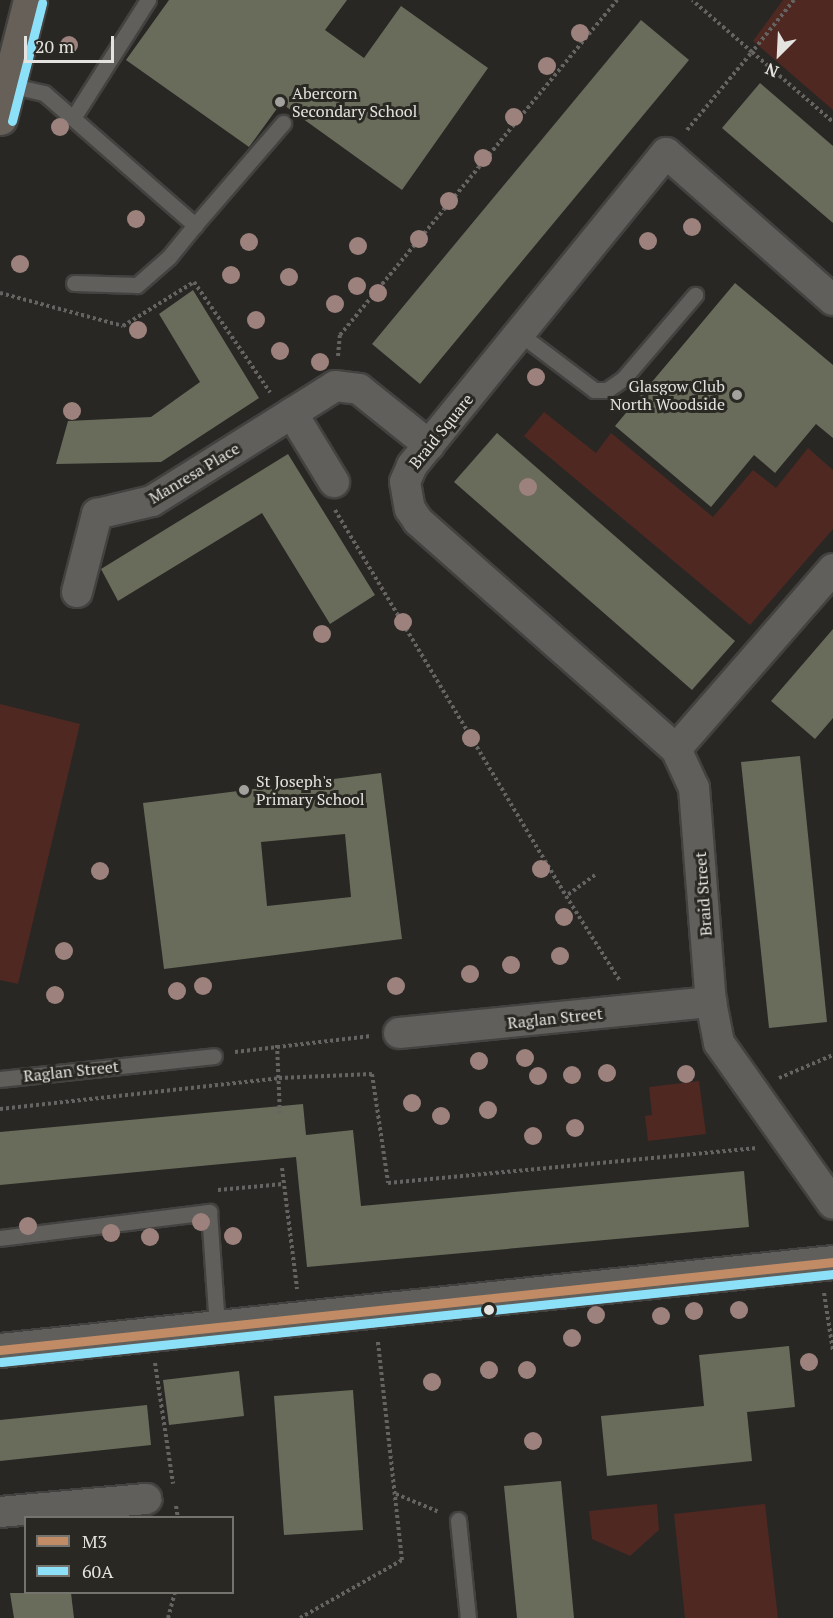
<!DOCTYPE html>
<html>
<head>
<meta charset="utf-8">
<style>
  body { margin:0 }
  #map { position:relative; width:833px; height:1618px; overflow:hidden; background:#282724; font-family:"PT Serif",serif }
  div>[style] { position:absolute }
  .green>* { inset:0; background:#4f2822 }
  .building>* { inset:0; background:#696c5b }
  .path>* { height:4px; margin-top:-2px; transform-origin:0; background:repeating-linear-gradient(90deg,#656462 0 3px,transparent 0 6px) }
  .roads { filter:drop-shadow(2px 0 #434240) drop-shadow(-2px 0 #434240) drop-shadow(0 2px #434240) drop-shadow(0 -2px #434240) }
  .service>* { height:15px; margin:-7.5px; padding:0 7.5px; transform-origin:7.5px; border-radius:7.5px; background:#605f5c }
  .minor>* { height:30px; margin:-15px; padding:0 15px; transform-origin:15px; border-radius:15px; background:#605f5c }
  .tertiary>* { height:33px; margin:-16.5px; padding:0 16.5px; transform-origin:16.5px; border-radius:16.5px; background:#605f5c }
  .primary>* { height:33px; margin:-16.5px; padding:0 16.5px; transform-origin:16.5px; border-radius:16.5px; background:#676058 }
  .bus-1>* { height:9px; margin:-4.5px; padding:0 4.5px; transform-origin:4.5px; border-radius:4.5px; background:#c18c65 }
  .bus-2>* { height:9px; margin:-4.5px; padding:0 4.5px; transform-origin:4.5px; border-radius:4.5px; background:#8ce1f9 }
  .trees>* { width:18px; height:18px; margin:-9px; border-radius:50%; background:#9c817c }
  .dots>* { width:16px; height:16px; translate:-50% -50%; box-sizing:border-box; border:3px solid #2a2822; border-radius:50% }
  span { translate:-50% -50%; white-space:nowrap; text-align:center; line-height:1.15; -webkit-text-stroke:6px #2a2822; paint-order:stroke }
  .poi-label { font-size:16px; color:#e4e3df }
  .left { translate:0 -50%; text-align:left }
  .right { translate:-100% -50%; text-align:right }
  .street-label { font-size:16px; color:#e4e3df }
  .legend { position:absolute; left:24px; top:1516px; width:210px; height:78px; box-sizing:border-box; background:#2a2822; border:2px solid #74736e; margin:0; padding:8px 10px; list-style:none; font-size:18px; color:#e4e3df }
  .legend li { display:flex; align-items:center; gap:12px; height:30px }
  .legend b { width:30px; border:2px solid #74736e }
  .north { position:absolute; left:749px; top:24px; width:60px; height:60px; -webkit-text-stroke:4px #2a2822; paint-order:stroke; rotate:204deg; font-size:16px; font-weight:700; line-height:24px; text-align:center; color:#e4e3df }
  .north::after { content:''; display:block; margin:auto; width:21px; height:27px; background:#e4e3df; clip-path:polygon(50% 0,100% 100%,50% 72%,0 100%) }
  .scale { position:absolute; left:24px; top:36px; width:90px; height:27px; box-sizing:border-box; border:3px solid #e4e3df; border-top:0; padding-left:8px; font-size:18px; line-height:21px; white-space:nowrap; color:#e4e3df; -webkit-text-stroke:4px #2a2822; paint-order:stroke }
</style>
</head>
<body>
<div id="map">
  <div class="green">
    <div style="clip-path:polygon(783px 0,833px 0,833px 110px,753px 41px)"></div>
    <div style="clip-path:polygon(544px 412px,596px 453px,611px 433px,713px 517px,753px 470px,776px 488px,808px 448px,833px 470px,833px 529px,750px 625px,524px 436px)"></div>
    <div style="clip-path:polygon(0 704px,80px 724px,18px 984px,0 980px)"></div>
    <div style="clip-path:polygon(699px 1081px,706px 1134px,648px 1141px,645px 1116px,652px 1115px,649px 1087px)"></div>
    <div style="clip-path:polygon(657px 1504px,659px 1530px,630px 1556px,592px 1539px,589px 1511px)"></div>
    <div style="clip-path:polygon(765px 1504px,778px 1618px,685px 1618px,674px 1514px)"></div>
  </div>
  <div class="building">
    <div style="clip-path:polygon(169px 0,347px 0,325px 30px,364px 58px,401px 6px,488px 68px,402px 190px,281px 103px,249px 147px,126px 60px)"></div>
    <div style="clip-path:polygon(641px 20px,689px 60px,420px 384px,372px 344px)"></div>
    <div style="clip-path:polygon(760px 83px,833px 146px,833px 223px,722px 128px)"></div>
    <div style="clip-path:polygon(735px 283px,833px 365px,833px 438px,816px 424px,775px 473px,754px 455px,711px 507px,615px 426px)"></div>
    <div style="clip-path:polygon(193px 290px,259px 398px,161px 462px,56px 464px,68px 421px,151px 417px,200px 382px,159px 314px)"></div>
    <div style="clip-path:polygon(497px 433px,735px 641px,692px 690px,454px 482px)"></div>
    <div style="clip-path:polygon(288px 454px,375px 595px,330px 624px,262px 513px,118px 601px,101px 569px)"></div>
    <div style="clip-path:polygon(833px 629px,833px 718px,815px 739px,771px 701px)"></div>
    <div style="clip-path:polygon(800px 756px,827px 1022px,769px 1028px,741px 762px)"></div>
    <div style="clip-path:polygon(evenodd,381px 773px,402px 939px,164px 969px,143px 803px,381px 773px,345px 834px,351px 897px,267px 906px,261px 842px,345px 834px)"></div>
    <div style="clip-path:polygon(303px 1104px,306px 1135px,353px 1130px,361px 1206px,744px 1171px,749px 1227px,307px 1267px,296px 1157px,0 1185px,0 1132px)"></div>
    <div style="clip-path:polygon(789px 1346px,795px 1407px,747px 1412px,752px 1461px,607px 1476px,601px 1416px,704px 1406px,699px 1355px)"></div>
    <div style="clip-path:polygon(239px 1371px,244px 1416px,169px 1425px,163px 1380px)"></div>
    <div style="clip-path:polygon(353px 1390px,363px 1530px,284px 1535px,274px 1396px)"></div>
    <div style="clip-path:polygon(147px 1405px,151px 1445px,0 1461px,0 1420px)"></div>
    <div style="clip-path:polygon(561px 1481px,574px 1618px,517px 1618px,504px 1486px)"></div>
    <div style="clip-path:polygon(10px 1593px,71px 1593px,74px 1618px,14px 1618px)"></div>
  </div>
  <div class="path">
    <div style="left:794px;top:0;width:67px;rotate:128.9deg"></div>
    <div style="left:752px;top:52px;width:107px;rotate:40.8deg"></div>
    <div style="left:687px;top:130px;width:102px;rotate:-50.2deg"></div>
    <div style="left:752px;top:52px;width:79px;rotate:-139.1deg"></div>
    <div style="left:0;top:293px;width:127px;rotate:15deg"></div>
    <div style="left:123px;top:326px;width:84px;rotate:-31.8deg"></div>
    <div style="left:194px;top:282px;width:134px;rotate:55.4deg"></div>
    <div style="left:338px;top:356px;width:21px;rotate:-85deg"></div>
    <div style="left:340px;top:335px;width:435px;rotate:-50.4deg"></div>
    <div style="left:335px;top:510px;width:450px;rotate:59.1deg"></div>
    <div style="left:595px;top:875px;width:36px;rotate:144deg"></div>
    <div style="left:566px;top:896px;width:101px;rotate:57.6deg"></div>
    <div style="left:277px;top:1045px;width:68px;rotate:87.5deg"></div>
    <div style="left:235px;top:1052px;width:137px;rotate:-6.7deg"></div>
    <div style="left:779px;top:1078px;width:59px;rotate:-23.1deg"></div>
    <div style="left:0;top:1109px;width:281px;rotate:-6.3deg"></div>
    <div style="left:279px;top:1078px;width:93px;rotate:-2.5deg"></div>
    <div style="left:372px;top:1074px;width:110px;rotate:81.6deg"></div>
    <div style="left:388px;top:1183px;width:371px;rotate:-5.4deg"></div>
    <div style="left:282px;top:1168px;width:122px;rotate:82.9deg"></div>
    <div style="left:218px;top:1190px;width:65px;rotate:-5.3deg"></div>
    <div style="left:824px;top:1293px;width:59px;rotate:81.2deg"></div>
    <div style="left:155px;top:1363px;width:122px;rotate:81.5deg"></div>
    <div style="left:396px;top:1494px;width:47px;rotate:22.7deg"></div>
    <div style="left:176px;top:1506px;width:12px;rotate:81deg"></div>
    <div style="left:168px;top:1618px;width:27px;rotate:-75deg"></div>
    <div style="left:300px;top:1618px;width:117px;rotate:-29.6deg"></div>
    <div style="left:402px;top:1560px;width:220px;rotate:-96.3deg"></div>
  </div>
  <div class="roads">
    <div class="service">
      <div style="left:9px;top:85px;width:36px;rotate:13deg"></div>
      <div style="left:44px;top:93px;width:201px;rotate:41.2deg"></div>
      <div style="left:195px;top:225px;width:41px;rotate:129.1deg"></div>
      <div style="left:169px;top:257px;width:43px;rotate:138.8deg"></div>
      <div style="left:137px;top:285px;width:63px;rotate:-178.2deg"></div>
      <div style="left:73px;top:118px;width:140px;rotate:-57.6deg"></div>
      <div style="left:195px;top:225px;width:135px;rotate:-49.2deg"></div>
      <div style="left:520px;top:334px;width:93px;rotate:37.1deg"></div>
      <div style="left:594px;top:390px;width:13px"></div>
      <div style="left:607px;top:390px;width:19px;rotate:-35deg"></div>
      <div style="left:623px;top:379px;width:111px;rotate:-49.4deg"></div>
      <div style="left:0;top:1079px;width:215px;rotate:-6.1deg"></div>
      <div style="left:0;top:1238px;width:211px;rotate:-7.1deg"></div>
      <div style="left:209px;top:1212px;width:115px;rotate:86deg"></div>
      <div style="left:458px;top:1520px;width:99px;rotate:84.2deg"></div>
    </div>
    <div class="minor">
      <div style="left:833px;top:300px;width:222px;rotate:-138.6deg"></div>
      <div style="left:666px;top:153px;width:403px;rotate:129.1deg"></div>
      <div style="left:412px;top:466px;width:17px;rotate:114deg"></div>
      <div style="left:405px;top:482px;width:27px;rotate:80deg"></div>
      <div style="left:410px;top:509px;width:14px;rotate:56deg"></div>
      <div style="left:418px;top:521px;width:344px;rotate:41.5deg"></div>
      <div style="left:676px;top:749px;width:239px;rotate:-48.9deg"></div>
      <div style="left:292px;top:413px;width:81px;rotate:58.7deg"></div>
      <div style="left:77px;top:592px;width:81px;rotate:-75.6deg"></div>
      <div style="left:97px;top:514px;width:57px;rotate:-13.3deg"></div>
      <div style="left:152px;top:501px;width:216px;rotate:-32.1deg"></div>
      <div style="left:335px;top:386px;width:24px;rotate:7deg"></div>
      <div style="left:359px;top:389px;width:90px;rotate:38.7deg"></div>
      <div style="left:676px;top:749px;width:43px;rotate:65.2deg"></div>
      <div style="left:694px;top:788px;width:215px;rotate:85.5deg"></div>
      <div style="left:711px;top:1002px;width:42px;rotate:79deg"></div>
      <div style="left:719px;top:1043px;width:197px;rotate:54.7deg"></div>
      <div style="left:399px;top:1033px;width:314px;rotate:-5.7deg"></div>
      <div style="left:0;top:1512px;width:147px;rotate:-5.1deg"></div>
    </div>
    <div class="tertiary">
      <div style="left:0;top:1350px;width:838px;rotate:-6.03deg"></div>
    </div>
    <div class="primary">
      <div style="left:0;top:118px;width:122px;rotate:-75.7deg"></div>
    </div>
  </div>
  <div class="bus-1">
    <div style="left:0;top:1350px;width:838px;rotate:-6.03deg"></div>
  </div>
  <div class="bus-2">
    <div style="left:12px;top:121px;width:122px;rotate:-75.7deg"></div>
    <div style="left:1px;top:1362px;width:837px;rotate:-6.04deg"></div>
  </div>
  <div class="trees">
    <div style="left:580px;top:33px"></div>
    <div style="left:69px;top:45px"></div>
    <div style="left:547px;top:66px"></div>
    <div style="left:514px;top:117px"></div>
    <div style="left:60px;top:127px"></div>
    <div style="left:483px;top:158px"></div>
    <div style="left:449px;top:201px"></div>
    <div style="left:136px;top:219px"></div>
    <div style="left:692px;top:227px"></div>
    <div style="left:419px;top:239px"></div>
    <div style="left:648px;top:241px"></div>
    <div style="left:249px;top:242px"></div>
    <div style="left:358px;top:246px"></div>
    <div style="left:20px;top:264px"></div>
    <div style="left:231px;top:275px"></div>
    <div style="left:289px;top:277px"></div>
    <div style="left:357px;top:286px"></div>
    <div style="left:378px;top:293px"></div>
    <div style="left:335px;top:304px"></div>
    <div style="left:256px;top:320px"></div>
    <div style="left:138px;top:330px"></div>
    <div style="left:280px;top:351px"></div>
    <div style="left:320px;top:362px"></div>
    <div style="left:536px;top:377px"></div>
    <div style="left:72px;top:411px"></div>
    <div style="left:528px;top:487px"></div>
    <div style="left:403px;top:622px"></div>
    <div style="left:322px;top:634px"></div>
    <div style="left:471px;top:738px"></div>
    <div style="left:541px;top:869px"></div>
    <div style="left:100px;top:871px"></div>
    <div style="left:564px;top:917px"></div>
    <div style="left:64px;top:951px"></div>
    <div style="left:560px;top:956px"></div>
    <div style="left:511px;top:965px"></div>
    <div style="left:470px;top:974px"></div>
    <div style="left:203px;top:986px"></div>
    <div style="left:396px;top:986px"></div>
    <div style="left:177px;top:991px"></div>
    <div style="left:55px;top:995px"></div>
    <div style="left:525px;top:1058px"></div>
    <div style="left:479px;top:1061px"></div>
    <div style="left:607px;top:1073px"></div>
    <div style="left:686px;top:1074px"></div>
    <div style="left:572px;top:1075px"></div>
    <div style="left:538px;top:1076px"></div>
    <div style="left:412px;top:1103px"></div>
    <div style="left:488px;top:1110px"></div>
    <div style="left:441px;top:1116px"></div>
    <div style="left:575px;top:1128px"></div>
    <div style="left:533px;top:1136px"></div>
    <div style="left:201px;top:1222px"></div>
    <div style="left:28px;top:1226px"></div>
    <div style="left:111px;top:1233px"></div>
    <div style="left:233px;top:1236px"></div>
    <div style="left:150px;top:1237px"></div>
    <div style="left:739px;top:1310px"></div>
    <div style="left:694px;top:1311px"></div>
    <div style="left:596px;top:1315px"></div>
    <div style="left:661px;top:1316px"></div>
    <div style="left:572px;top:1338px"></div>
    <div style="left:809px;top:1362px"></div>
    <div style="left:489px;top:1370px"></div>
    <div style="left:527px;top:1370px"></div>
    <div style="left:432px;top:1382px"></div>
    <div style="left:533px;top:1441px"></div>
  </div>
  <div class="dots">
    <div style="left:280px;top:102px;background:#a2a19e"></div>
    <div style="left:737px;top:395px;background:#a2a19e"></div>
    <div style="left:244px;top:790px;background:#a2a19e"></div>
    <div style="left:489px;top:1310px;background:#e4e3df"></div>
  </div>
  <div class="poi-label">
    <span class="left" style="left:292px;top:102px">Abercorn<br>Secondary School</span>
    <span class="right" style="left:725px;top:395px">Glasgow Club<br>North Woodside</span>
    <span class="left" style="left:256px;top:790px">St Joseph's<br>Primary School</span>
  </div>
  <div class="street-label">
    <span style="left:441px;top:431px;rotate:-51deg">Braid Square</span>
    <span style="left:194px;top:473px;rotate:-31deg">Manresa Place</span>
    <span style="left:703px;top:894px;rotate:-94deg">Braid Street</span>
    <span style="left:555px;top:1018px;rotate:-6deg">Raglan Street</span>
    <span style="left:71px;top:1071px;rotate:-6deg">Raglan Street</span>
  </div>
  <ul class="legend">
  <li><b style="height:8px;background:#c18c65"></b>M3</li>
  <li><b style="height:8px;background:#8ce1f9"></b>60A</li>
  </ul>
  <div class="north">N</div>
  <div class="scale">20 m</div>
</div>
</body>
</html>
